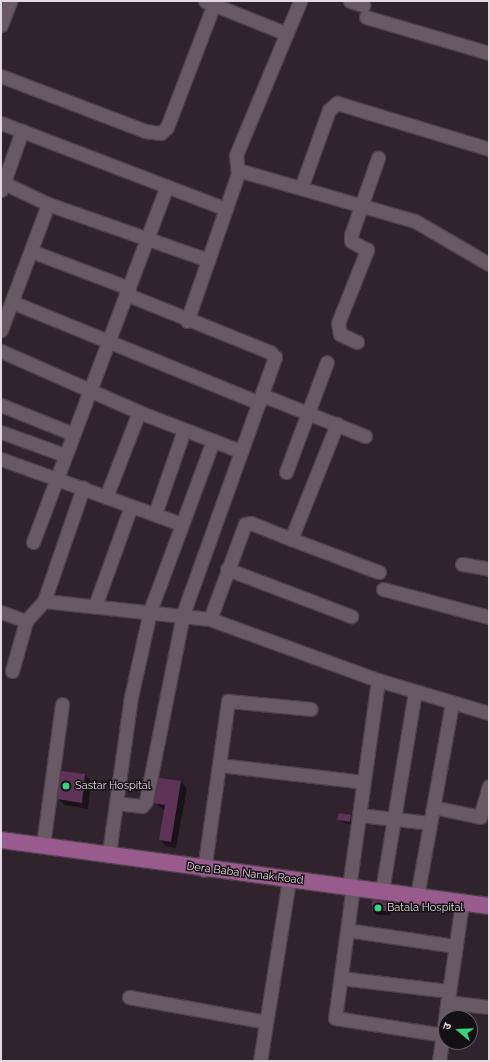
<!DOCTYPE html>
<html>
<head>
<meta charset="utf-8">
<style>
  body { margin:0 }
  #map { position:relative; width:490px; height:1062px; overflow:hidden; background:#30232d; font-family:Raleway,"Noto Sans Devanagari",sans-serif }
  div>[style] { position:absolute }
  .shadow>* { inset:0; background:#0007 }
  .building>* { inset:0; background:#5f3357 }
  .roads { filter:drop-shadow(1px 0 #4d424a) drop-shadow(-1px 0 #4d424a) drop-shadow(0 1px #4d424a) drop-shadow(0 -1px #4d424a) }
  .minor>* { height:13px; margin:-6.5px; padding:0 6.5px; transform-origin:6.5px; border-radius:6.5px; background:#685965 }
  .major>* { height:16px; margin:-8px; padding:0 8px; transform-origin:8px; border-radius:8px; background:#995a8e }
  .dots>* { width:11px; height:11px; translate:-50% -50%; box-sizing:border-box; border:2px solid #140f13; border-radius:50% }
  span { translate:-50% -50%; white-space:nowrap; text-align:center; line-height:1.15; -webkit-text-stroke:3px #140f13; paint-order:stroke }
  .poi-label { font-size:11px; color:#e3dae1 }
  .left { translate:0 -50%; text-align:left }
  .street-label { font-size:11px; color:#e3dae1 }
  .frame { position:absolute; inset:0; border:2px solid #e3dae1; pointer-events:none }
  .north { position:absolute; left:438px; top:1010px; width:40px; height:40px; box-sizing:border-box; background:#140f13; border:1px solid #676065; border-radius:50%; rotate:289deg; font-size:11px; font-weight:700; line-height:16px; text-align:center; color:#e3dae1 }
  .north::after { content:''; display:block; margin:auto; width:14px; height:18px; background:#34d881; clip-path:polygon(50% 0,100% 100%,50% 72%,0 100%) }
</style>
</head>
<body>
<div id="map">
  <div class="shadow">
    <div style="clip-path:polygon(62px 772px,85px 775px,91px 781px,88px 809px,65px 805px,58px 799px)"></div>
    <div style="clip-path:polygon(160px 779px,181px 782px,187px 788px,176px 848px,166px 846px,160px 840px,165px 810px,155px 803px)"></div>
    <div style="clip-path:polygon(351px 816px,354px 826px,338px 820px)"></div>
    <div style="clip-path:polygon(387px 903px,391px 915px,377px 915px,373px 910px)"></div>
  </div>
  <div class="building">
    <div style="clip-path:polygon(61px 771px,85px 774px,82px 803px,57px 799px)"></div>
    <div style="clip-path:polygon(159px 778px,181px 781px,171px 842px,159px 840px,165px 805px,153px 803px)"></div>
    <div style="clip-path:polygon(339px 813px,351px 815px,350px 822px,337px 820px)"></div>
    <div style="clip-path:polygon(372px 900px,388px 902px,387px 911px,372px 911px)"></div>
  </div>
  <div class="roads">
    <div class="minor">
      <div style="left:205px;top:1px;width:88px;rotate:21.9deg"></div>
      <div style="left:350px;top:1px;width:14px;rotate:17deg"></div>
      <div style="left:366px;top:17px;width:128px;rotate:16.3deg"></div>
      <div style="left:1px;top:25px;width:26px;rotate:-69deg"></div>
      <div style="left:1px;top:76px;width:154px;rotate:20.9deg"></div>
      <div style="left:145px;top:131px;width:16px;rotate:7deg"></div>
      <div style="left:161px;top:133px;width:8px;rotate:-45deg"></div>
      <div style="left:167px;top:127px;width:135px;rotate:-69.1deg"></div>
      <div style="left:1px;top:123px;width:241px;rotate:20.9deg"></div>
      <div style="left:238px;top:170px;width:184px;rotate:16.1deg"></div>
      <div style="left:415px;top:221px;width:86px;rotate:30.2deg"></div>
      <div style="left:4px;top:183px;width:49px;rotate:25.5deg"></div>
      <div style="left:48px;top:204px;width:170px;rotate:19.3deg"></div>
      <div style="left:301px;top:188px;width:83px;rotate:-70.3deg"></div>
      <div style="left:329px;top:110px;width:11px;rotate:-41deg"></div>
      <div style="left:337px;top:103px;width:159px;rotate:16.8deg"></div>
      <div style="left:1px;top:190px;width:63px;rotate:-70.4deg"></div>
      <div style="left:31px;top:251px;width:105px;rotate:20.7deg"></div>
      <div style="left:12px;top:302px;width:267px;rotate:22.2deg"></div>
      <div style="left:187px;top:321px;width:156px;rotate:-70.9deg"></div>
      <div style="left:238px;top:174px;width:19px;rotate:-96deg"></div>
      <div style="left:236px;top:155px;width:167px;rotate:-67.4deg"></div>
      <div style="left:1px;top:330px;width:134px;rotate:-69.5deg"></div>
      <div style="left:357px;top:342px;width:19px;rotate:-155deg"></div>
      <div style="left:340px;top:334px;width:11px;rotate:-100deg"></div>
      <div style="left:338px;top:323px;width:79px;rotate:-68.3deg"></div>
      <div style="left:367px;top:250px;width:18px;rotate:-151deg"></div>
      <div style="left:351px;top:241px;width:6px;rotate:-90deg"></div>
      <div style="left:351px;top:235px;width:82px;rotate:-70.7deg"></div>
      <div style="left:1px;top:351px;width:151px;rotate:23.8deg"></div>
      <div style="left:139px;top:412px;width:108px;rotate:21.1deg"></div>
      <div style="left:262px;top:395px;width:111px;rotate:21.7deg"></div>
      <div style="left:1px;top:405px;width:78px;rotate:21.9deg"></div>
      <div style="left:1px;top:432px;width:68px;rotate:19.8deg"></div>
      <div style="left:1px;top:459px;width:192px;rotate:19.8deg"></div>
      <div style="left:286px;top:472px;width:117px;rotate:-69.6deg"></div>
      <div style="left:106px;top:497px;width:91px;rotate:-68.8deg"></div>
      <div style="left:155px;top:514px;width:89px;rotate:-71deg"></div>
      <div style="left:291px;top:539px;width:94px;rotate:20.6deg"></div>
      <div style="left:33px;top:542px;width:377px;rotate:-69.4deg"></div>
      <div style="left:462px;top:564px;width:27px;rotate:10deg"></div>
      <div style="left:227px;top:569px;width:133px;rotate:20.8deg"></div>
      <div style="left:383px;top:589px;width:110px;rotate:14.8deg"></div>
      <div style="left:44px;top:601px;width:167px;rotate:6.2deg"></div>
      <div style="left:210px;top:619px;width:179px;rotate:20deg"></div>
      <div style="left:378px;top:680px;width:116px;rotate:16.6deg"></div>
      <div style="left:95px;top:606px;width:106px;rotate:-70.2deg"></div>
      <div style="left:1px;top:612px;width:27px;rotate:20deg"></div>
      <div style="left:210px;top:619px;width:101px;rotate:-69.8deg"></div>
      <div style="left:245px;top:524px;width:6px;rotate:-9deg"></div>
      <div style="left:251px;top:523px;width:43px;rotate:21.8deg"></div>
      <div style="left:291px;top:539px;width:124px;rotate:-68.2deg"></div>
      <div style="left:12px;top:671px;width:52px;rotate:-74.4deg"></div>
      <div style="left:26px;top:621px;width:27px;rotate:-48deg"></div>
      <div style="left:44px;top:601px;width:120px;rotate:-71deg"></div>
      <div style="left:219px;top:765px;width:145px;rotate:6.7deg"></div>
      <div style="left:116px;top:803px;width:26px;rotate:7deg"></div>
      <div style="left:142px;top:806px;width:6px;rotate:-51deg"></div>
      <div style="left:146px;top:801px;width:191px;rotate:-78.8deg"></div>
      <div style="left:183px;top:614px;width:273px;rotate:-70.3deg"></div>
      <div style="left:275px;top:357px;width:7px;rotate:-135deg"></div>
      <div style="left:270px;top:352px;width:155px;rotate:-158.1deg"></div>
      <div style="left:433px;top:807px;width:48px;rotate:12deg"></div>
      <div style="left:480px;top:817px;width:32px;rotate:-74deg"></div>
      <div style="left:359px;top:815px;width:71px;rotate:6.4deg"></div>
      <div style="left:43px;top:845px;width:142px;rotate:-82.3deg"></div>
      <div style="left:109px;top:853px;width:158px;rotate:-82deg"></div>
      <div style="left:131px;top:697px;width:88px;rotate:-77.5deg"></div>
      <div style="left:150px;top:611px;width:181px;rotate:-69.7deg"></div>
      <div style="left:204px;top:870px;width:171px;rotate:-81.9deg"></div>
      <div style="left:228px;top:701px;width:83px;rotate:5.5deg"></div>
      <div style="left:349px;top:887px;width:209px;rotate:-82deg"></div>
      <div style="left:353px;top:887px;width:132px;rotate:97.8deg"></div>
      <div style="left:335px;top:1018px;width:109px;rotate:8.9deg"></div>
      <div style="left:382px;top:891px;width:202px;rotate:-80.6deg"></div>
      <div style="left:417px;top:896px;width:196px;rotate:-79.7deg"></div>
      <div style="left:347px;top:930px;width:110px;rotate:8.4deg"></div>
      <div style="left:341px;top:978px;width:109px;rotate:6.9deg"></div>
      <div style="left:129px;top:997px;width:139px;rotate:10.3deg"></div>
      <div style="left:447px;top:1002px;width:42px;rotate:6.8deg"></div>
      <div style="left:260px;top:1061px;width:183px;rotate:-80.9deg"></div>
      <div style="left:439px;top:1061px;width:160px;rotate:-81.7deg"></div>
    </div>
    <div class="major">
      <div style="left:1px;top:840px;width:492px;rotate:7.7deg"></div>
    </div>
  </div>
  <div class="dots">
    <div style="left:66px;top:786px;background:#34d881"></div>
    <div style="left:378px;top:908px;background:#34d881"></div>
  </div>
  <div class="poi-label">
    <span class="left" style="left:75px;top:786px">Sastar Hospital</span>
    <span class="left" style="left:387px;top:908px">Batala Hospital</span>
  </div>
  <div class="street-label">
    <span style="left:245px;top:874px;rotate:7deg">Dera Baba Nanak Road</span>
  </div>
  <div class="frame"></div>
  <div class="north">उ</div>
</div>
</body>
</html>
